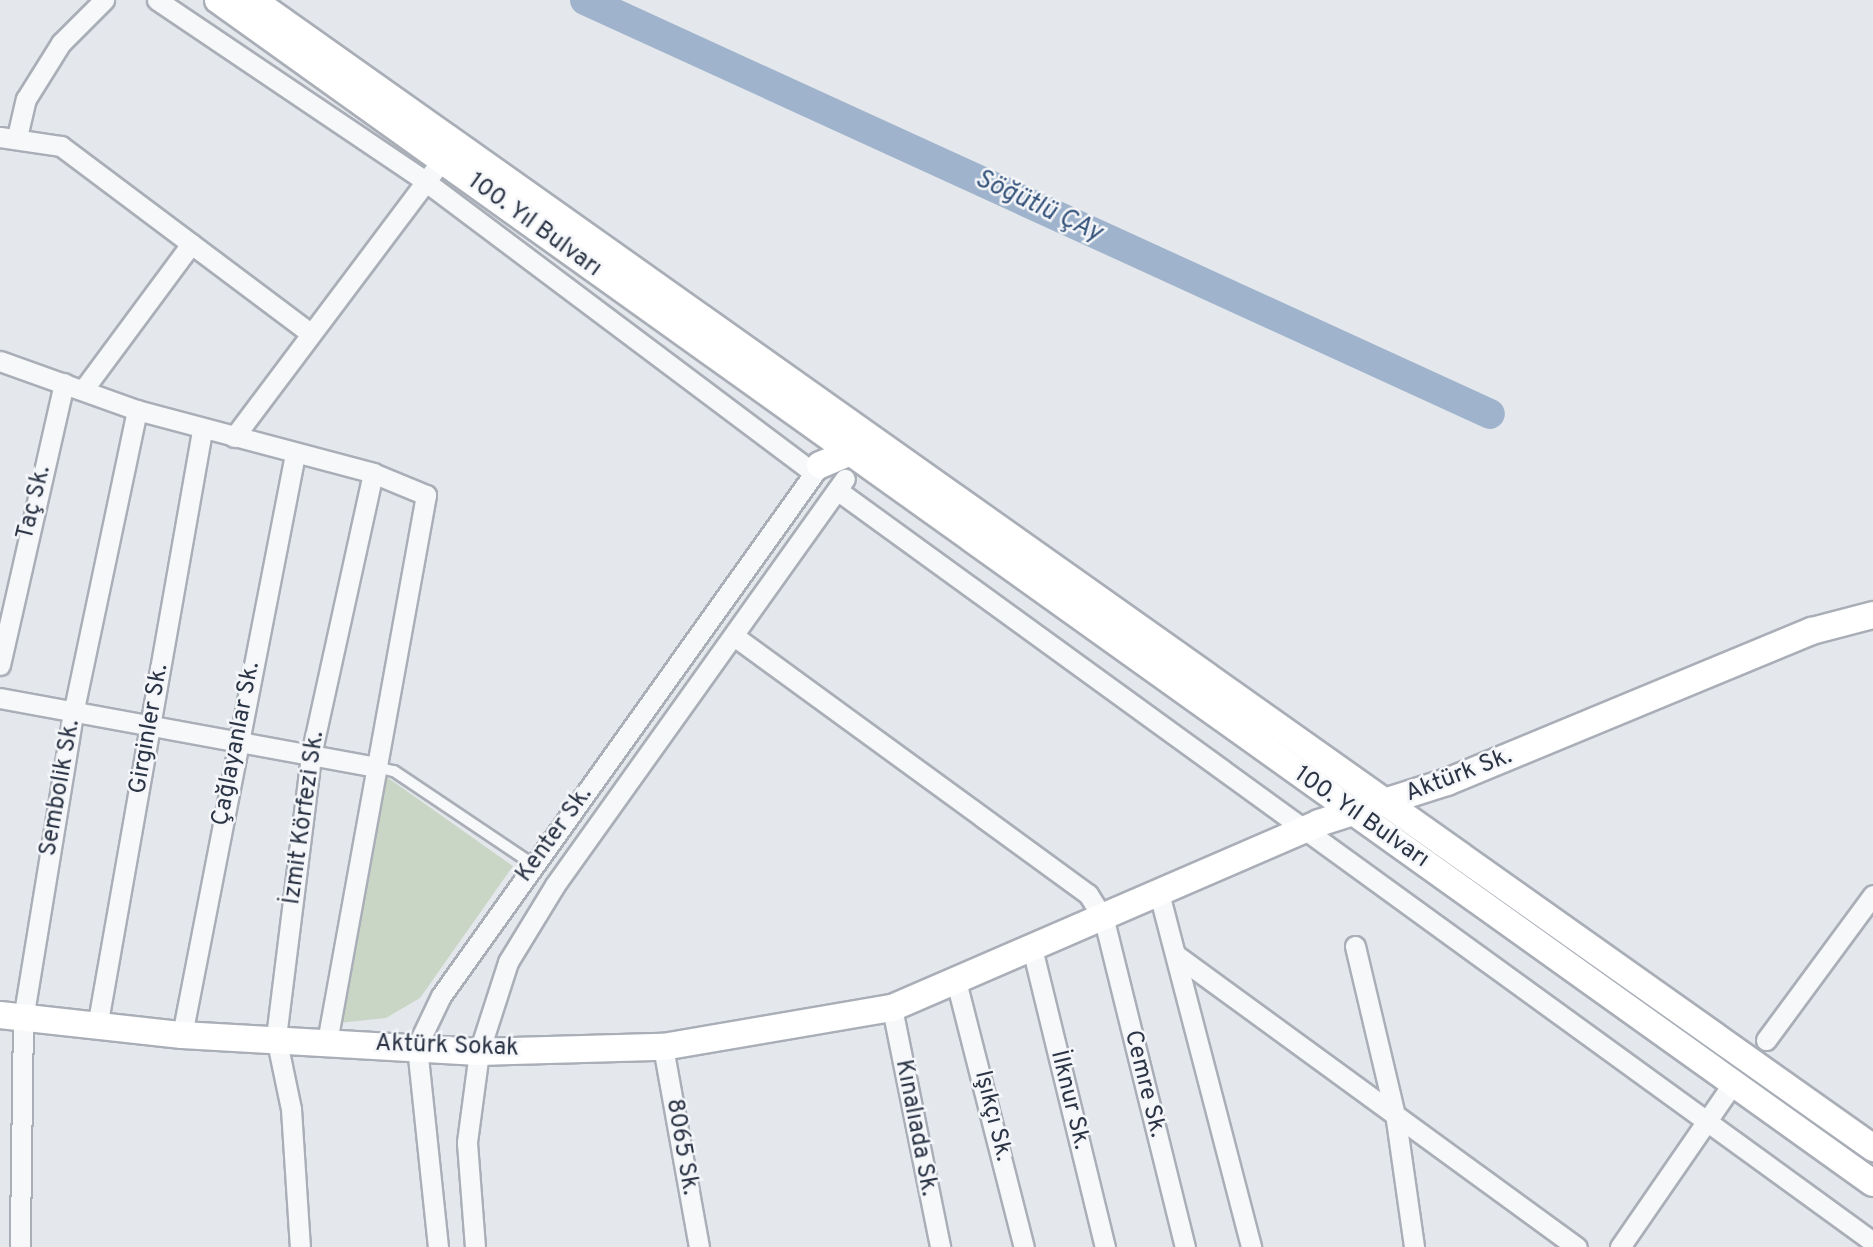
<!DOCTYPE html>
<html>
<head>
<meta charset="utf-8">
<style>
  body { margin:0 }
  #map { position:relative; width:1873px; height:1247px; overflow:hidden; background:#e4e7ec; font-family:Overpass,sans-serif }
  div>[style] { position:absolute }
  .green>* { inset:0; background:#c9d6c5 }
  .river>* { height:30px; margin:-15px; padding:0 15px; transform-origin:15px; border-radius:15px; background:#9fb4cc }
  .roads { filter:drop-shadow(2px 0 #a9aeb7) drop-shadow(-2px 0 #a9aeb7) drop-shadow(0 2px #a9aeb7) drop-shadow(0 -2px #a9aeb7) }
  .lane>* { height:10px; margin:-5px; padding:0 5px; transform-origin:5px; border-radius:5px; background:#f7f8fa }
  .street>* { height:19px; margin:-9.5px; padding:0 9.5px; transform-origin:9.5px; border-radius:9.5px; background:#f7f8fa }
  .secondary>* { height:26px; margin:-13px; padding:0 13px; transform-origin:13px; border-radius:13px; background:#fff }
  span { translate:-50% -50%; white-space:nowrap; text-align:center; line-height:1.15; -webkit-text-stroke:5px #f4f6f9; paint-order:stroke }
  .street-label { font-size:24px; color:#2b3445 }
  .water-label { font-size:26px; color:#34527a; font-style:italic }
</style>
</head>
<body>
<div id="map">
  <div class="green">
    <div style="clip-path:polygon(384px 775px,513px 866px,420px 998px,386px 1018px,339px 1023px)"></div>
  </div>
  <div class="river">
    <div style="left:585px;top:0;width:995px;rotate:24.58deg"></div>
  </div>
  <div class="roads">
    <div class="lane">
      <div style="left:376px;top:767px;width:18px;rotate:13deg"></div>
      <div style="left:394px;top:771px;width:169px;rotate:33.9deg"></div>
    </div>
    <div class="street">
      <div style="left:157px;top:0;width:323px;rotate:34deg"></div>
      <div style="left:425px;top:181px;width:486px;rotate:36.9deg"></div>
      <div style="left:0;top:137px;width:62px;rotate:8.4deg"></div>
      <div style="left:61px;top:146px;width:311px;rotate:36.9deg"></div>
      <div style="left:17px;top:137px;width:39px;rotate:-77deg"></div>
      <div style="left:26px;top:99px;width:66px;rotate:-58deg"></div>
      <div style="left:61px;top:43px;width:61px;rotate:-45deg"></div>
      <div style="left:0;top:361px;width:145px;rotate:19.7deg"></div>
      <div style="left:137px;top:410px;width:311px;rotate:101.9deg"></div>
      <div style="left:73px;top:714px;width:308px;rotate:99.3deg"></div>
      <div style="left:23px;top:1018px;width:229px;rotate:90.8deg"></div>
      <div style="left:83px;top:390px;width:182px;rotate:-53.5deg"></div>
      <div style="left:137px;top:410px;width:244px;rotate:14.9deg"></div>
      <div style="left:373px;top:473px;width:290px;rotate:102.4deg"></div>
      <div style="left:311px;top:756px;width:283px;rotate:97.1deg"></div>
      <div style="left:276px;top:1037px;width:74px;rotate:78.2deg"></div>
      <div style="left:291px;top:1109px;width:138px;rotate:86.3deg"></div>
      <div style="left:234px;top:437px;width:346px;rotate:-53.1deg"></div>
      <div style="left:837px;top:490px;width:1280px;rotate:35.97deg"></div>
      <div style="left:734px;top:636px;width:438px;rotate:36.1deg"></div>
      <div style="left:1088px;top:894px;width:31px;rotate:58deg"></div>
      <div style="left:1104px;top:920px;width:337px;rotate:76.1deg"></div>
      <div style="left:0;top:665px;width:289px;rotate:-77.2deg"></div>
      <div style="left:0;top:698px;width:382px;rotate:10.4deg"></div>
      <div style="left:1160px;top:897px;width:362px;rotate:75.4deg"></div>
      <div style="left:1355px;top:946px;width:179px;rotate:76.7deg"></div>
      <div style="left:1396px;top:1120px;width:128px;rotate:81.9deg"></div>
      <div style="left:1033px;top:952px;width:304px;rotate:76.3deg"></div>
      <div style="left:1176px;top:955px;width:496px;rotate:36.1deg"></div>
      <div style="left:957px;top:985px;width:270px;rotate:75.7deg"></div>
      <div style="left:892px;top:1008px;width:244px;rotate:78.6deg"></div>
      <div style="left:97px;top:1027px;width:605px;rotate:-80.01deg"></div>
      <div style="left:182px;top:1035px;width:592px;rotate:-78.99deg"></div>
      <div style="left:1766px;top:1040px;width:180px;rotate:-53.6deg"></div>
      <div style="left:327px;top:1042px;width:556px;rotate:-79.74deg"></div>
      <div style="left:426px;top:495px;width:57px;rotate:-157.5deg"></div>
      <div style="left:663px;top:1047px;width:203px;rotate:79.8deg"></div>
      <div style="left:438px;top:1247px;width:202px;rotate:-96deg"></div>
      <div style="left:417px;top:1046px;width:55px;rotate:-64.4deg"></div>
      <div style="left:441px;top:996px;width:652px;rotate:-54.48deg"></div>
      <div style="left:475px;top:1247px;width:105px;rotate:-94.4deg"></div>
      <div style="left:467px;top:1142px;width:91px;rotate:-82.4deg"></div>
      <div style="left:479px;top:1052px;width:95px;rotate:-72.1deg"></div>
      <div style="left:508px;top:962px;width:90px;rotate:-58.6deg"></div>
      <div style="left:555px;top:885px;width:499px;rotate:-54.5deg"></div>
      <div style="left:1620px;top:1247px;width:199px;rotate:-55.4deg"></div>
    </div>
    <div class="secondary">
      <div style="left:218px;top:0;width:2034px;rotate:35.56deg"></div>
      <div style="left:253px;top:0;width:1986px;rotate:35.32deg"></div>
      <div style="left:820px;top:465px;width:33px;rotate:-23deg"></div>
      <div style="left:0;top:1015px;width:183px;rotate:6.3deg"></div>
      <div style="left:182px;top:1035px;width:297px;rotate:3.3deg"></div>
      <div style="left:479px;top:1052px;width:184px;rotate:-1.6deg"></div>
      <div style="left:663px;top:1047px;width:232px;rotate:-9.7deg"></div>
      <div style="left:892px;top:1008px;width:465px;rotate:-23.4deg"></div>
      <div style="left:1319px;top:823px;width:134px;rotate:-17.8deg"></div>
      <div style="left:1447px;top:782px;width:395px;rotate:-22.5deg"></div>
      <div style="left:1812px;top:631px;width:63px;rotate:-14.7deg"></div>
    </div>
  </div>
  <div class="street-label">
    <span style="left:534px;top:226px;rotate:36deg">100. Yıl Bulvarı</span>
    <span style="left:35px;top:503px;rotate:-76deg">Taç Sk.</span>
    <span style="left:150px;top:729px;rotate:-80deg">Girginler Sk.</span>
    <span style="left:237px;top:744px;rotate:-79deg">Çağlayanlar Sk.</span>
    <span style="left:1459px;top:776px;rotate:-21deg">Aktürk Sk.</span>
    <span style="left:61px;top:788px;rotate:-80deg">Sembolik Sk.</span>
    <span style="left:305px;top:818px;rotate:-82deg">İzmit Körfezi Sk.</span>
    <span style="left:1361px;top:818px;rotate:35deg">100. Yıl Bulvarı</span>
    <span style="left:555px;top:835px;rotate:-54deg">Kenter Sk.</span>
    <span style="left:447px;top:1047px;rotate:2deg">Aktürk Sokak</span>
    <span style="left:1144px;top:1084px;rotate:76deg">Cemre Sk.</span>
    <span style="left:1069px;top:1100px;rotate:76deg">İlknur Sk.</span>
    <span style="left:992px;top:1116px;rotate:76deg">Işıkçı Sk.</span>
    <span style="left:915px;top:1128px;rotate:79deg">Kınalıada Sk.</span>
    <span style="left:681px;top:1147px;rotate:80deg">8065 Sk.</span>
  </div>
  <div class="water-label">
    <span style="left:1038px;top:207px;rotate:25deg">Söğütlü ÇAy</span>
  </div>
</div>
</body>
</html>
